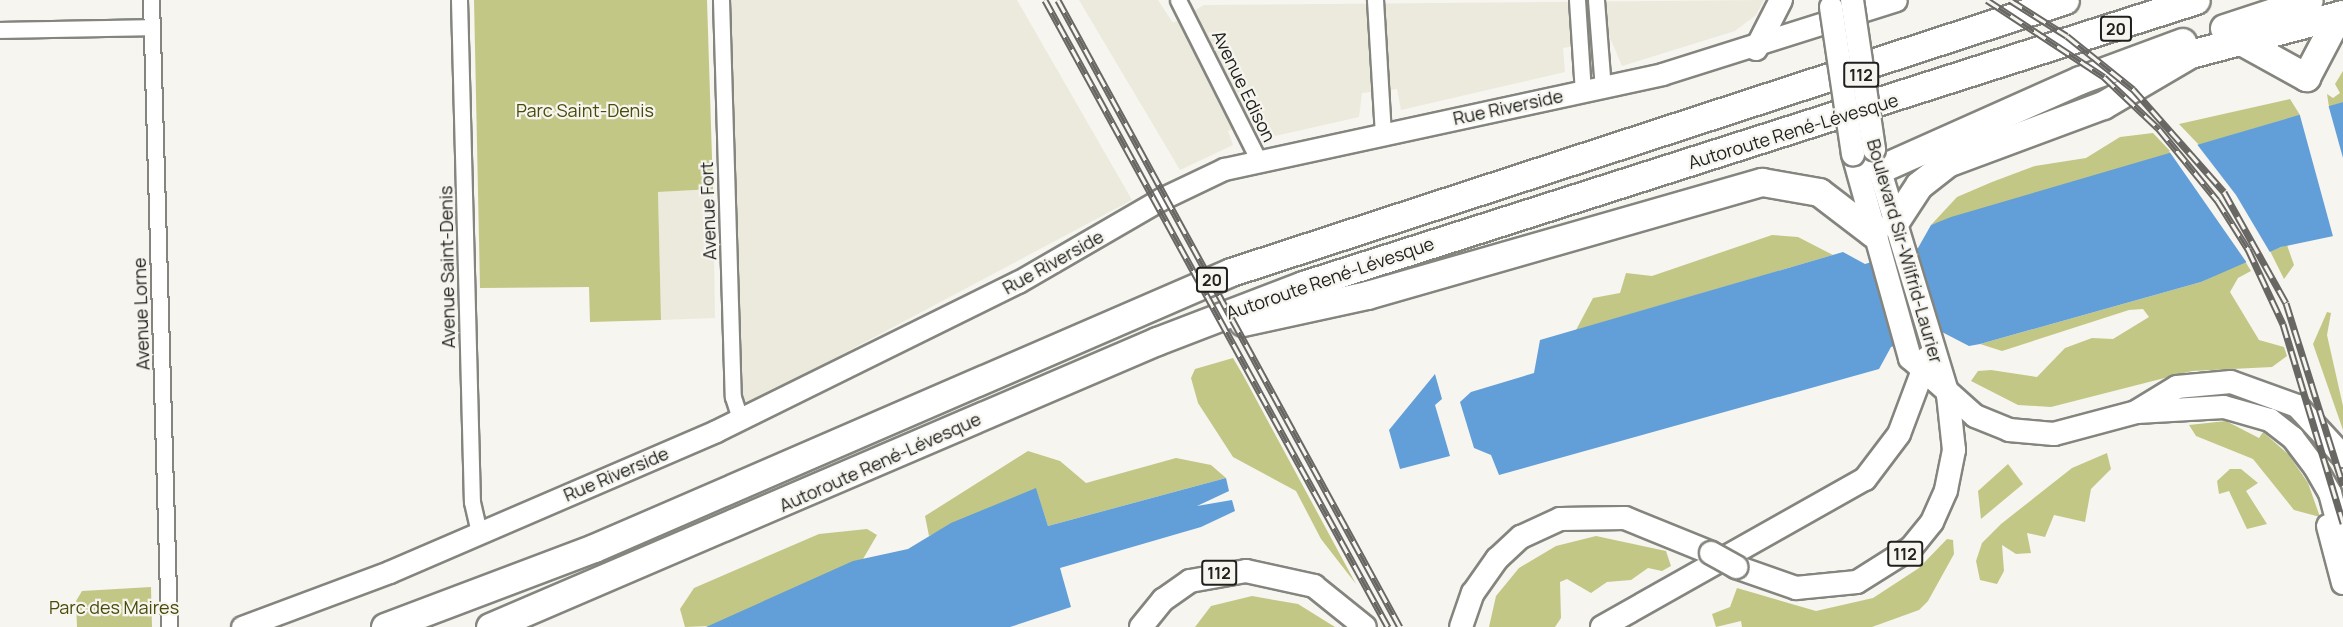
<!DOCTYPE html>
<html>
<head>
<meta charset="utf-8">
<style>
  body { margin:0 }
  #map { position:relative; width:2343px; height:627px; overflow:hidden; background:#f6f5ef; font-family:Manrope,sans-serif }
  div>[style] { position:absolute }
  .built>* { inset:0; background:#eceadd }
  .green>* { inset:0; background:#c3c786 }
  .water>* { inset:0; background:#629ed8 }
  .pier>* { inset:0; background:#f6f5ef }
  .roads { filter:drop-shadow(2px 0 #85857f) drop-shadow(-2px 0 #85857f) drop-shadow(0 2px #85857f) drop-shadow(0 -2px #85857f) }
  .street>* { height:15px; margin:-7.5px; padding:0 7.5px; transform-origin:7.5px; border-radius:7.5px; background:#fff }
  .secondary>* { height:21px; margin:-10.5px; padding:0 10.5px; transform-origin:10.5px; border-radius:10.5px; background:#fff }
  .primary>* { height:22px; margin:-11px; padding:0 11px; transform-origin:11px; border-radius:11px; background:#fff }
  .highway>* { height:27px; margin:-13.5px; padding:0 13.5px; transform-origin:13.5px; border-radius:13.5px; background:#fff }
  .rail>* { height:7px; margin-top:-3.5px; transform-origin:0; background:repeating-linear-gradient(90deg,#f6f5ef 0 14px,#686764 0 28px); box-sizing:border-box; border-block:2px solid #686764 }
  .bridges { filter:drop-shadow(2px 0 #85857f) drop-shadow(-2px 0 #85857f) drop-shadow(0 2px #85857f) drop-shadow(0 -2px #85857f) }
  .primary-bridge>* { height:22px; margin:-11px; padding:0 11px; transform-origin:11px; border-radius:11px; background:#fff }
  span { translate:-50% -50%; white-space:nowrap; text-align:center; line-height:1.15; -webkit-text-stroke:4.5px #f6f5ef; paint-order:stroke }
  .shield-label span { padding:2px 4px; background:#f6f5ef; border:2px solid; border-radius:4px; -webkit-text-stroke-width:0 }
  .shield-label { font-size:16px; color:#20201e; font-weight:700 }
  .street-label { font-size:18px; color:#20201e }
  .park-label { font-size:18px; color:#494b09 }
</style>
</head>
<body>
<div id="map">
  <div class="built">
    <div style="clip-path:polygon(730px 0,1017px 0,1132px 200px,741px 408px)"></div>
    <div style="clip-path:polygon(1079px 0,1158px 0,1173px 23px,1204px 5px,1764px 0,1756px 15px,1735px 31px,1622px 66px,1611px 40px,1563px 48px,1565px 72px,1401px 110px,1397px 89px,1362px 93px,1359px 117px,1275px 136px,1263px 117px,1228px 131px,1233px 145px,1180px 170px)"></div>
    <div style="clip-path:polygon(713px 189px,715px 318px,661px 320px,658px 192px)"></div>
  </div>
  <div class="green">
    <div style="clip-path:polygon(474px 0,707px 0,713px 189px,658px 192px,661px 320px,590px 322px,589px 287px,480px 288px)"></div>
    <div style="clip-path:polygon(2343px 71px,2343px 102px,2329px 107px,2327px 94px,2333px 98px,2340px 93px,2335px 84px)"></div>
    <div style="clip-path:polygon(2290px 99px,2300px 115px,2199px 145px,2179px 124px)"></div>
    <div style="clip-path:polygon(2153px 133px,2172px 153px,1931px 225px,1957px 197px,1992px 182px,2035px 166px,2086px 158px,2120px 137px)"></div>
    <div style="clip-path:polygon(1772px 235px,1798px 237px,1833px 255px,1576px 330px,1593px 298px,1620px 293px,1626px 273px,1652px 276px)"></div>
    <div style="clip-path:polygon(2287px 245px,2294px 265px,2284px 279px,2270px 251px)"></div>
    <div style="clip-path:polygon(2245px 261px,2251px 271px,2238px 278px,2230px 292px,2259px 340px,2284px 347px,2287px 356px,2272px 367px,2192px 371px,2051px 407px,2018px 405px,1971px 381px,1978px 371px,1991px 370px,2037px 377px,2065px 348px,2092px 338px,2113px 339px,2149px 317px,2143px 309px,2129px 310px,2002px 351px,1980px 344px,2201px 282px)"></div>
    <div style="clip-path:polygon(2327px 312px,2331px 313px,2327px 335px,2343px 406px,2343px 430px,2313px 344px)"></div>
    <div style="clip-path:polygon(1233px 358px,1243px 375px,1356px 584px,1321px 539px,1296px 491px,1233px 457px,1198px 403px,1191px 378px,1195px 369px)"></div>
    <div style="clip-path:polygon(2226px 421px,2259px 438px,2263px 432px,2289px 455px,2308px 483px,2320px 517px,2294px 510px,2253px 459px,2196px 436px,2189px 425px)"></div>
    <div style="clip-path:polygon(1028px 451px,1060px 461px,1086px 483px,1176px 458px,1211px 465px,1226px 478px,1048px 526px,1036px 489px,929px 536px,925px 516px)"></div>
    <div style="clip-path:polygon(2107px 453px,2111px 469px,2091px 489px,2085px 522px,2054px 515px,2045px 537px,2027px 533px,2031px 553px,2016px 554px,2002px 545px,2004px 571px,1997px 584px,1980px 580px,1976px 561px,1982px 543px,2001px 524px,2072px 468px)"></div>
    <div style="clip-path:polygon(2008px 464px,2023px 484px,1981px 519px,1978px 491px)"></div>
    <div style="clip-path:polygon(2230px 469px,2241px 469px,2258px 483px,2246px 491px,2267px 524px,2247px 529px,2229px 491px,2219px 494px,2217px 481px)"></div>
    <div style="clip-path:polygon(867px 529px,877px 535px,863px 559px,710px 626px,685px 627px,680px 609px,694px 588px,819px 534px)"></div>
    <div style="clip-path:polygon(1596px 536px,1666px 551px,1671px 566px,1662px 571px,1648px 568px,1631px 580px,1607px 582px,1591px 593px,1567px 579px,1560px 582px,1561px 618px,1555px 627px,1489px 627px,1496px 596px,1519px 568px,1556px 546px)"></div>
    <div style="clip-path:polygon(1947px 539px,1953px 540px,1954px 554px,1928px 601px,1919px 610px,1872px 627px,1742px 627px,1741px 621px,1716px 627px,1712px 614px,1730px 607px,1737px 588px,1816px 611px,1873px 598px,1919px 568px)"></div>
    <div style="clip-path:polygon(151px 587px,152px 627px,77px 627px,76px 601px,82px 591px)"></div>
    <div style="clip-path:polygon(1252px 596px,1298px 604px,1335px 627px,1195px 627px,1211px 606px)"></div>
  </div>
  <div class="water">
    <div style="clip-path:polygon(2343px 102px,2343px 234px,2281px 247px,2201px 282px,1980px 344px,1969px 346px,1942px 332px,1891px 347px,1879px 369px,1499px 475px,1491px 455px,1474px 448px,1460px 402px,1471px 392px,1534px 373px,1540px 340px,1843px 252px,1865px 264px,1918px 248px,1931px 225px,1951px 217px)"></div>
    <div style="clip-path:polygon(1435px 374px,1442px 399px,1435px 405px,1450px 456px,1400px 469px,1389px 430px)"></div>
    <div style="clip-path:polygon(1226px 478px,1229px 491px,1197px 506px,1232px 500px,1235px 511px,1201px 527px,1060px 568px,1071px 607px,1010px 627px,706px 627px,853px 561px,908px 549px,951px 523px,1036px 488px,1048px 526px)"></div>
  </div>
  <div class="pier">
    <div style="clip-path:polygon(2328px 104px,2343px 158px,2343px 237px,2334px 240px,2299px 112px)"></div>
    <div style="clip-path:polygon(2196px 143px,2236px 195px,2271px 254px,2247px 263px,2169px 151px)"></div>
  </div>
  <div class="roads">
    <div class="street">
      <div style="left:151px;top:0;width:627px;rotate:88.36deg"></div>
      <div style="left:459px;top:0;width:502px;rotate:88.52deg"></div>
      <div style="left:472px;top:502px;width:32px;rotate:77deg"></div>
      <div style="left:721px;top:0;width:397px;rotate:88.3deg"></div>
      <div style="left:733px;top:397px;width:23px;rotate:72deg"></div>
      <div style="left:1178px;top:0;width:178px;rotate:63.3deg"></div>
      <div style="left:1375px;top:0;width:134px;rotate:86.6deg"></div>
      <div style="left:1577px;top:0;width:92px;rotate:86.3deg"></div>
      <div style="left:1596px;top:0;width:88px;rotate:85.5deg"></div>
      <div style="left:0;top:30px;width:152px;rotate:-1.1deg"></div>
    </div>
    <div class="secondary">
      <div style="left:242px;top:627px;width:157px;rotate:-20.5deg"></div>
      <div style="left:389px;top:572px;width:356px;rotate:-23.3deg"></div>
      <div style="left:716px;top:431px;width:337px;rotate:-26.3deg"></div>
      <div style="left:1018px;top:282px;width:165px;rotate:-30.1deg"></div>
      <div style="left:1161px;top:199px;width:70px;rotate:-25.5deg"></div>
      <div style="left:1224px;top:169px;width:448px;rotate:-12.2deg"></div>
      <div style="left:1662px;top:74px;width:245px;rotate:-17.5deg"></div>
    </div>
    <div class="primary">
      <div style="left:1756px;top:49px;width:55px;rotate:-63deg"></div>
      <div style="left:1853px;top:154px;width:212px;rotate:74.4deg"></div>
      <div style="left:1910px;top:358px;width:87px;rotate:41.7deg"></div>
      <div style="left:1975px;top:416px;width:37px;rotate:22deg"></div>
      <div style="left:2009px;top:430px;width:45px;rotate:5.1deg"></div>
      <div style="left:2054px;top:434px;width:85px;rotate:-15deg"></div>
      <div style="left:2136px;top:412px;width:48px;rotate:-31.4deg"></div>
      <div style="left:2177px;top:387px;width:54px;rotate:-5.3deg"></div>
      <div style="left:2231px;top:382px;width:70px;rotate:20deg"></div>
      <div style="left:2297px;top:406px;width:68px;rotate:47.4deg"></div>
      <div style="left:2137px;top:412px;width:87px;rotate:-3.3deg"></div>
      <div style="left:2224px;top:407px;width:48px;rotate:15.8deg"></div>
      <div style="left:2270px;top:420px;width:29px;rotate:38deg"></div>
      <div style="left:2293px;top:438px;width:36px;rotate:53deg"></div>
      <div style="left:2315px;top:467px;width:30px;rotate:60deg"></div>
      <div style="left:2330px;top:493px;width:51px;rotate:75.1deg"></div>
      <div style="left:2328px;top:526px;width:59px;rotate:75.3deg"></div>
      <div style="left:1736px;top:567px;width:64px;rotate:19.3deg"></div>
      <div style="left:1796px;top:588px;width:61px;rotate:-5.6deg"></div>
      <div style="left:1857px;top:582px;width:64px;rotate:-32.2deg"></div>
      <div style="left:1911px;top:548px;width:33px;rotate:-51deg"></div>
      <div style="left:1932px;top:522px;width:35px;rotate:-66deg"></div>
      <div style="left:1946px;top:490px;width:41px;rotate:-78.7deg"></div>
      <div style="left:1954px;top:450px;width:55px;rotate:-96.2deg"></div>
      <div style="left:1948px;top:395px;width:252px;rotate:-106.9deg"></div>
      <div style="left:1141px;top:627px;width:35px;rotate:-51deg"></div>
      <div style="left:1163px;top:600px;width:33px;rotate:-35deg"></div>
      <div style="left:1190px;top:581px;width:57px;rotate:-10.1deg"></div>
      <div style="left:1246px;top:571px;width:70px;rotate:12.4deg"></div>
      <div style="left:1314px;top:586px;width:65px;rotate:38.8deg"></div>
      <div style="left:1461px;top:627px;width:36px;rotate:-71deg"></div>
      <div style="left:1473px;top:593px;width:42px;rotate:-54.8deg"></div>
      <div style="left:1497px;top:559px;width:33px;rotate:-43deg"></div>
      <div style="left:1521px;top:537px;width:43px;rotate:-24.8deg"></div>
      <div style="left:1560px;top:519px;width:65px;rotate:-0.9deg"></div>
      <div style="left:1625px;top:518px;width:93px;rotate:22.1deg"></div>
      <div style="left:1602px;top:627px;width:302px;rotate:-29.4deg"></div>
      <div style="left:1865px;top:479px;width:56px;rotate:-52.9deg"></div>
      <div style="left:1899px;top:434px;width:82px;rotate:-69.4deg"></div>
    </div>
    <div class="highway">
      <div style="left:2224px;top:28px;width:89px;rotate:-18.2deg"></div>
      <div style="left:2239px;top:40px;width:77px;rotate:28.9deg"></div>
      <div style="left:2306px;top:77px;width:69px;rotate:-62.3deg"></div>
      <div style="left:1880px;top:169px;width:219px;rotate:-24deg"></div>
      <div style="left:2080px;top:80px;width:109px;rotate:-20.4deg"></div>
      <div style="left:1894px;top:223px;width:45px;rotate:-56.7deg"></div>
      <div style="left:1919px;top:185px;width:36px;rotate:-38deg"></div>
      <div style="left:1947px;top:163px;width:166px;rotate:-20.4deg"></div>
      <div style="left:2103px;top:105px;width:101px;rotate:-30.4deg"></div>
      <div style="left:2190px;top:54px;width:158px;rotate:-14.7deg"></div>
      <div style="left:1243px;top:322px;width:127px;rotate:-12.3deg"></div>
      <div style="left:1367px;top:295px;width:411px;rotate:-16deg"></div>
      <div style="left:1762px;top:182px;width:58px;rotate:10deg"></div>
      <div style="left:1819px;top:192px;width:69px;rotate:37.4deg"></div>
      <div style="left:385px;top:627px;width:223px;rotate:-20.7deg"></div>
      <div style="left:594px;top:548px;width:694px;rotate:-23.43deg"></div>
      <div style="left:1231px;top:272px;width:877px;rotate:-18.06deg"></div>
      <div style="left:490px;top:627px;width:726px;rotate:-23.21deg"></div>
      <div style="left:1157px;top:341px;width:156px;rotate:-21deg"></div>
      <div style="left:1303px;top:285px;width:937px;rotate:-17.7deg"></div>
    </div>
  </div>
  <div class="rail">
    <div style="left:1045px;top:0;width:715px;rotate:61.32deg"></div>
    <div style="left:1058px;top:0;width:714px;rotate:61.39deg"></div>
    <div style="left:1987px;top:0;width:140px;rotate:33.3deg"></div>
    <div style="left:2104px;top:77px;width:76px;rotate:43.4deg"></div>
    <div style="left:2159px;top:129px;width:92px;rotate:50.8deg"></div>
    <div style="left:2217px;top:200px;width:58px;rotate:57.7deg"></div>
    <div style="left:2248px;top:249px;width:83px;rotate:65deg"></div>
    <div style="left:2283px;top:324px;width:208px;rotate:73.2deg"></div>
    <div style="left:2010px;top:0;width:67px;rotate:32.3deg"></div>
    <div style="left:2067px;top:36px;width:85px;rotate:38.8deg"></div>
    <div style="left:2133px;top:89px;width:137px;rotate:48.5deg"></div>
    <div style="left:2224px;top:192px;width:127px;rotate:60.8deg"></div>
    <div style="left:2286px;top:303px;width:191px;rotate:72.6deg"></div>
  </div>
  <div class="bridges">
    <div class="primary-bridge">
      <div style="left:1852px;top:0;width:151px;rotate:81.6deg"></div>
      <div style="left:1831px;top:7px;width:149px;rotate:81.5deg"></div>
      <div style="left:1711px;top:553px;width:29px;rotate:29deg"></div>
    </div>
  </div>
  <div class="shield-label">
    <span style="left:2116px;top:29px">20</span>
    <span style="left:1861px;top:75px">112</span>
    <span style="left:1212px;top:280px">20</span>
    <span style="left:1905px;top:554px">112</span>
    <span style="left:1219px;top:573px">112</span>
  </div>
  <div class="street-label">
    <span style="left:1244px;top:86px;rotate:64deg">Avenue Edison</span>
    <span style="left:1508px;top:107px;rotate:-12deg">Rue Riverside</span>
    <span style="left:1793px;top:131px;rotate:-17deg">Autoroute René-Lévesque</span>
    <span style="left:708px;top:211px;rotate:-92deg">Avenue Fort</span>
    <span style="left:1905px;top:251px;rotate:74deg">Boulevard Sir-Wilfrid-Laurier</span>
    <span style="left:1053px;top:262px;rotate:-29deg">Rue Riverside</span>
    <span style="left:447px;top:267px;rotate:-91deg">Avenue Saint-Denis</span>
    <span style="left:1330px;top:278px;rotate:-19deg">Autoroute René-Lévesque</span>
    <span style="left:141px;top:314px;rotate:-92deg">Avenue Lorne</span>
    <span style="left:880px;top:462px;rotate:-24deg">Autoroute René-Lévesque</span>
    <span style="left:616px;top:474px;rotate:-23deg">Rue Riverside</span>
  </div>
  <div class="park-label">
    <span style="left:585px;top:110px">Parc Saint-Denis</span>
    <span style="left:114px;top:607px">Parc des Maires</span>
  </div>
</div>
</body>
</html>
